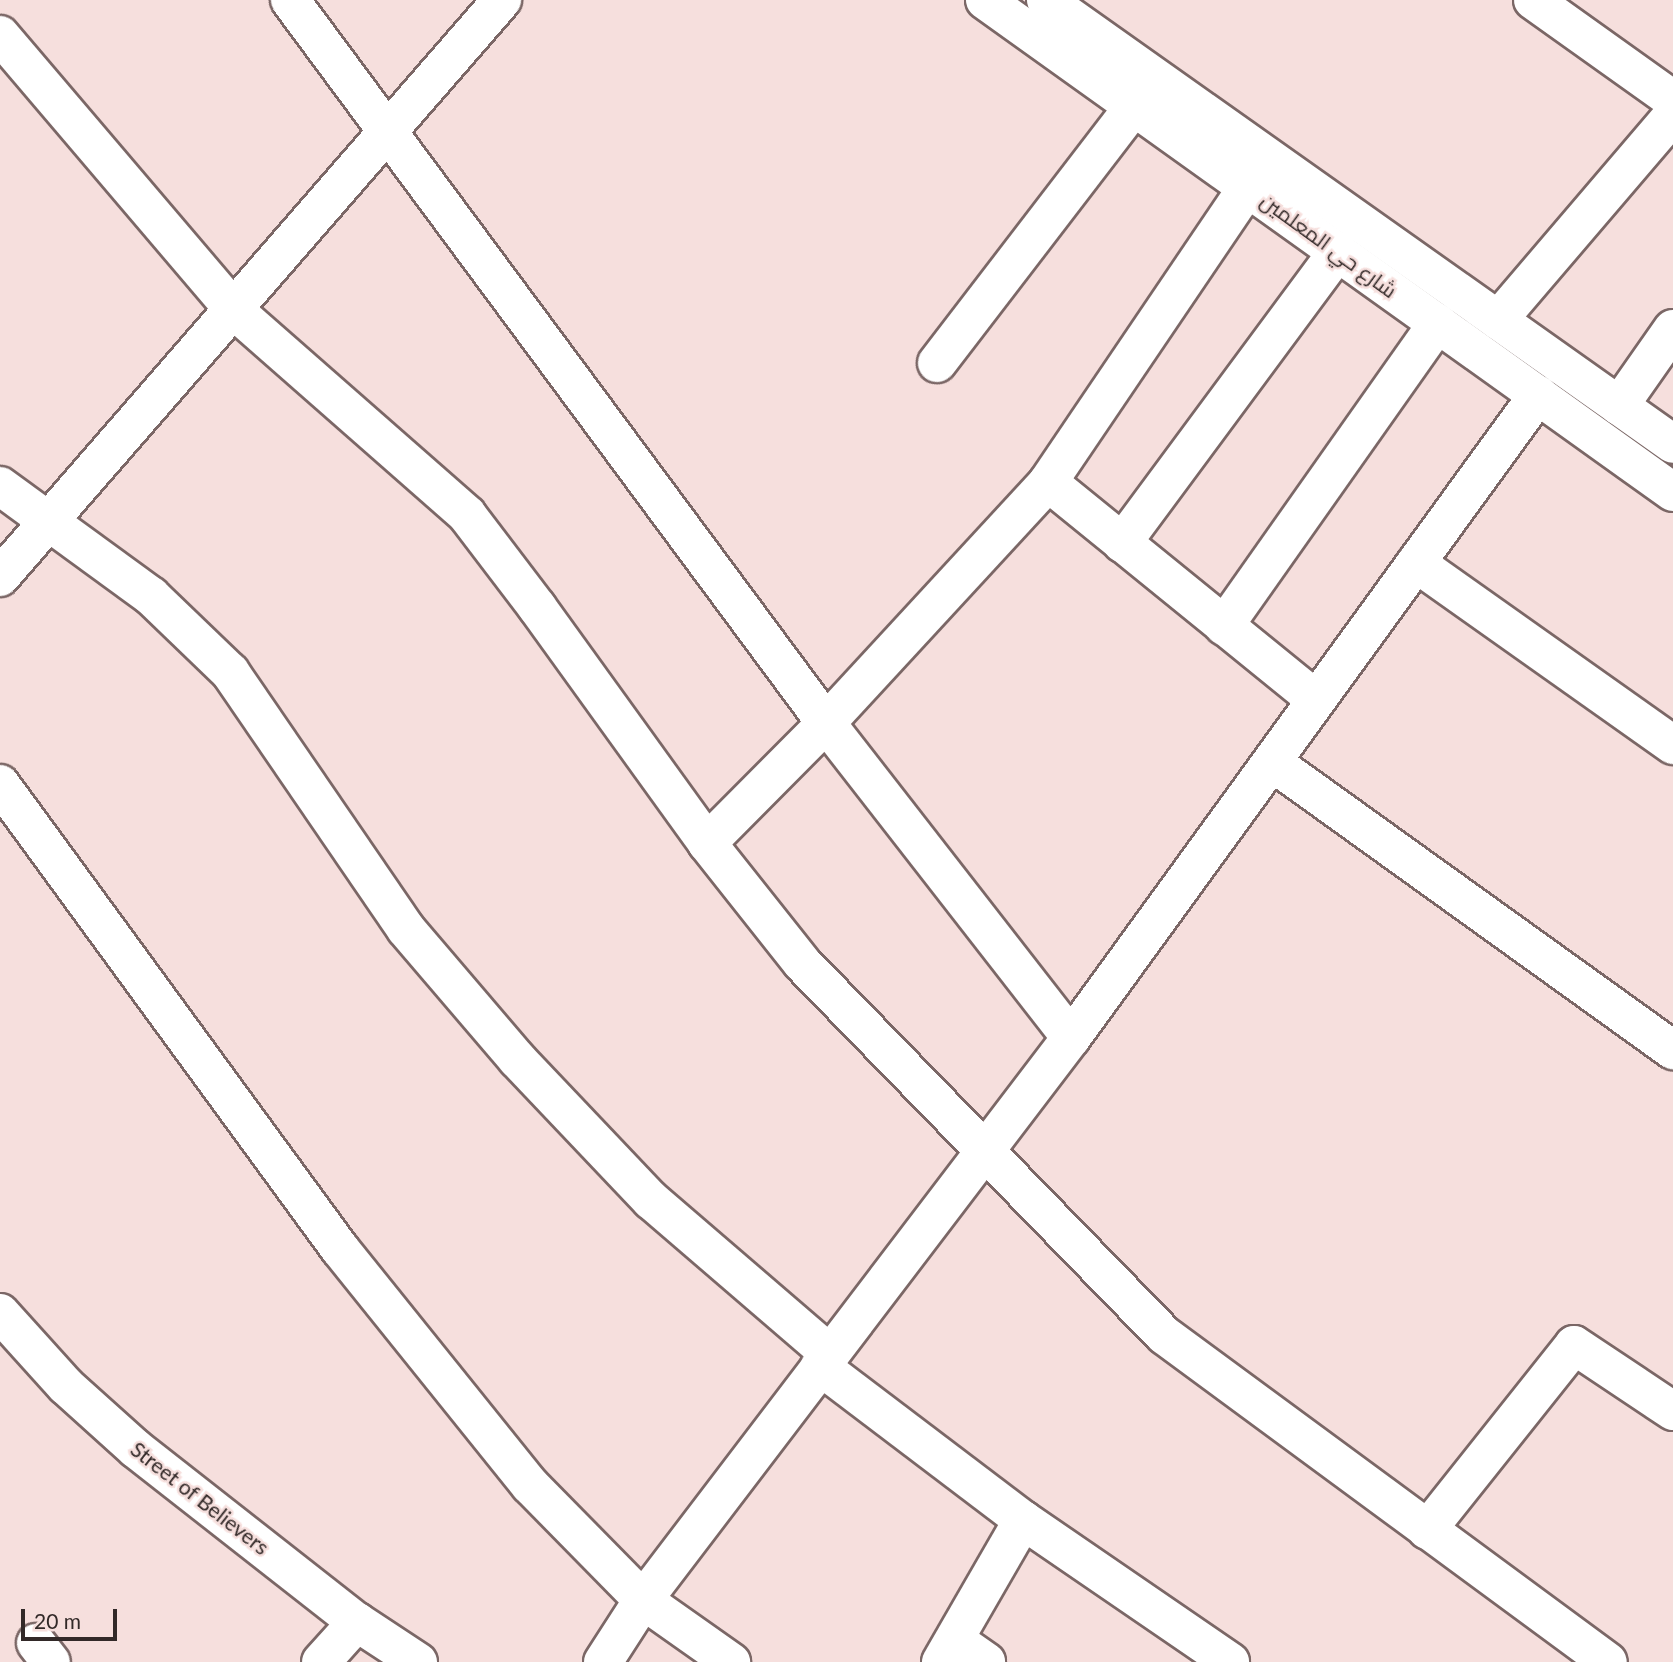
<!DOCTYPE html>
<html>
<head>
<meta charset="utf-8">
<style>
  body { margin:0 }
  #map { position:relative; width:1673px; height:1662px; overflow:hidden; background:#f6dfdd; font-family:Lato,Cairo,sans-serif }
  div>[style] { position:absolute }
  .roads { filter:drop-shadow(2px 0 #7b6766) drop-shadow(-2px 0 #7b6766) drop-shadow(0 2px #7b6766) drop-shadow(0 -2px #7b6766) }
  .minor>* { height:38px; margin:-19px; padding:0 19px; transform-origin:19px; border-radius:19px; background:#fff }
  .major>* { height:38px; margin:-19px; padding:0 19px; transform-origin:19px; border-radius:19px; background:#fff }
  span { translate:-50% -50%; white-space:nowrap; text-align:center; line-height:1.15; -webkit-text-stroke:5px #f6dfdd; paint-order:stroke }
  .street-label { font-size:21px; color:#322928 }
  .scale { position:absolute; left:21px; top:1609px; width:96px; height:32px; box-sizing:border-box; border:4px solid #322928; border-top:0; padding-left:9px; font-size:21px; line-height:24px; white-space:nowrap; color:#322928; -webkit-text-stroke:5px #f6dfdd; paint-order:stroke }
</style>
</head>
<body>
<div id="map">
  <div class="roads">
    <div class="minor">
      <div style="left:290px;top:0;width:900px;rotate:53.45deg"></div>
      <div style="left:826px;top:723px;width:399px;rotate:52.1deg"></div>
      <div style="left:1533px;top:0;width:172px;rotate:35.5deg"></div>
      <div style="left:0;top:35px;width:361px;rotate:49.6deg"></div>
      <div style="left:234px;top:310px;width:310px;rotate:41.3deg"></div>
      <div style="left:467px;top:515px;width:116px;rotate:52.7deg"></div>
      <div style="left:537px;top:607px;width:291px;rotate:54.2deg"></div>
      <div style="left:707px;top:843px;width:153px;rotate:51.6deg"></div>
      <div style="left:802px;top:963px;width:519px;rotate:45.78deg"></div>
      <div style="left:1164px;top:1335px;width:551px;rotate:36.37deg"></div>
      <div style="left:1498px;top:320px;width:270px;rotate:-49.5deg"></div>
      <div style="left:937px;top:363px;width:324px;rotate:-52.5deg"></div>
      <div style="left:1619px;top:406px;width:94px;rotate:-55deg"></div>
      <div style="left:1048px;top:482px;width:345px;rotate:39.1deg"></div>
      <div style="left:0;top:486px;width:187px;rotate:36.1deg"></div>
      <div style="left:151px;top:596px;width:110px;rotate:43.9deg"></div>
      <div style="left:230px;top:672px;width:311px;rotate:55.6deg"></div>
      <div style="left:406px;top:929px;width:171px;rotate:49.5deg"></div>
      <div style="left:517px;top:1059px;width:195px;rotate:46.5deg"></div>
      <div style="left:651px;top:1200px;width:236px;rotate:40.7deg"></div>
      <div style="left:1122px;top:543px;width:363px;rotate:-53.5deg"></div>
      <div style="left:1416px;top:563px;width:315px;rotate:35.3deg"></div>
      <div style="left:0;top:577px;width:765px;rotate:-48.98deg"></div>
      <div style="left:1224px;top:626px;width:371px;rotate:-54.8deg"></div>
      <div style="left:1272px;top:762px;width:494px;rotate:35.7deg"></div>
      <div style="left:0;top:784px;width:576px;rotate:53.83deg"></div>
      <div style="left:340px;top:1249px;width:303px;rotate:51.2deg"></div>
      <div style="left:530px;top:1485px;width:161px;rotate:45.5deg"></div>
      <div style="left:643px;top:1600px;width:108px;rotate:35.2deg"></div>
      <div style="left:707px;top:843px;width:169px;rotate:-45.2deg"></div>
      <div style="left:826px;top:723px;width:328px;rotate:-47.3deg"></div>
      <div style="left:1048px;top:482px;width:356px;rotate:-55.9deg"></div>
      <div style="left:0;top:1313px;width:98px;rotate:47.9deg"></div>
      <div style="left:66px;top:1386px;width:94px;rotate:42deg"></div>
      <div style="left:136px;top:1449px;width:281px;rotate:38.1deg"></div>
      <div style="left:357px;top:1622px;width:73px;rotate:33.3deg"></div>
      <div style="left:820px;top:1366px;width:255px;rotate:37.2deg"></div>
      <div style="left:1023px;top:1520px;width:251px;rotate:34.4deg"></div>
      <div style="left:1427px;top:1530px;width:236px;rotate:-51.5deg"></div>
      <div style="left:1574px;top:1345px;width:119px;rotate:33.7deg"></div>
      <div style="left:955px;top:1640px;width:38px;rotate:35deg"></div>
      <div style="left:36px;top:1643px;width:24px;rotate:52deg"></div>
      <div style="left:321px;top:1662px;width:54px;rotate:-48deg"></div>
      <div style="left:603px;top:1662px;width:74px;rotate:-57.2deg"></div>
      <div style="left:643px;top:1600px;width:706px;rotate:-52.71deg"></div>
      <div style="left:1071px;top:1038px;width:795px;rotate:-54.01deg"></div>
      <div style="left:941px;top:1662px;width:164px;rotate:-60deg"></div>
    </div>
    <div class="major">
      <div style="left:985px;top:0;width:846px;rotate:35.57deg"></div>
      <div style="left:1046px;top:0;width:768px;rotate:35.3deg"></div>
    </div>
  </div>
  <div class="street-label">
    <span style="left:1329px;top:245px;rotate:36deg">شارع حي المعلمين</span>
    <span style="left:200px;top:1498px;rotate:38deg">Street of Believers</span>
  </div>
  <div class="scale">20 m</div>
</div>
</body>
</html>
